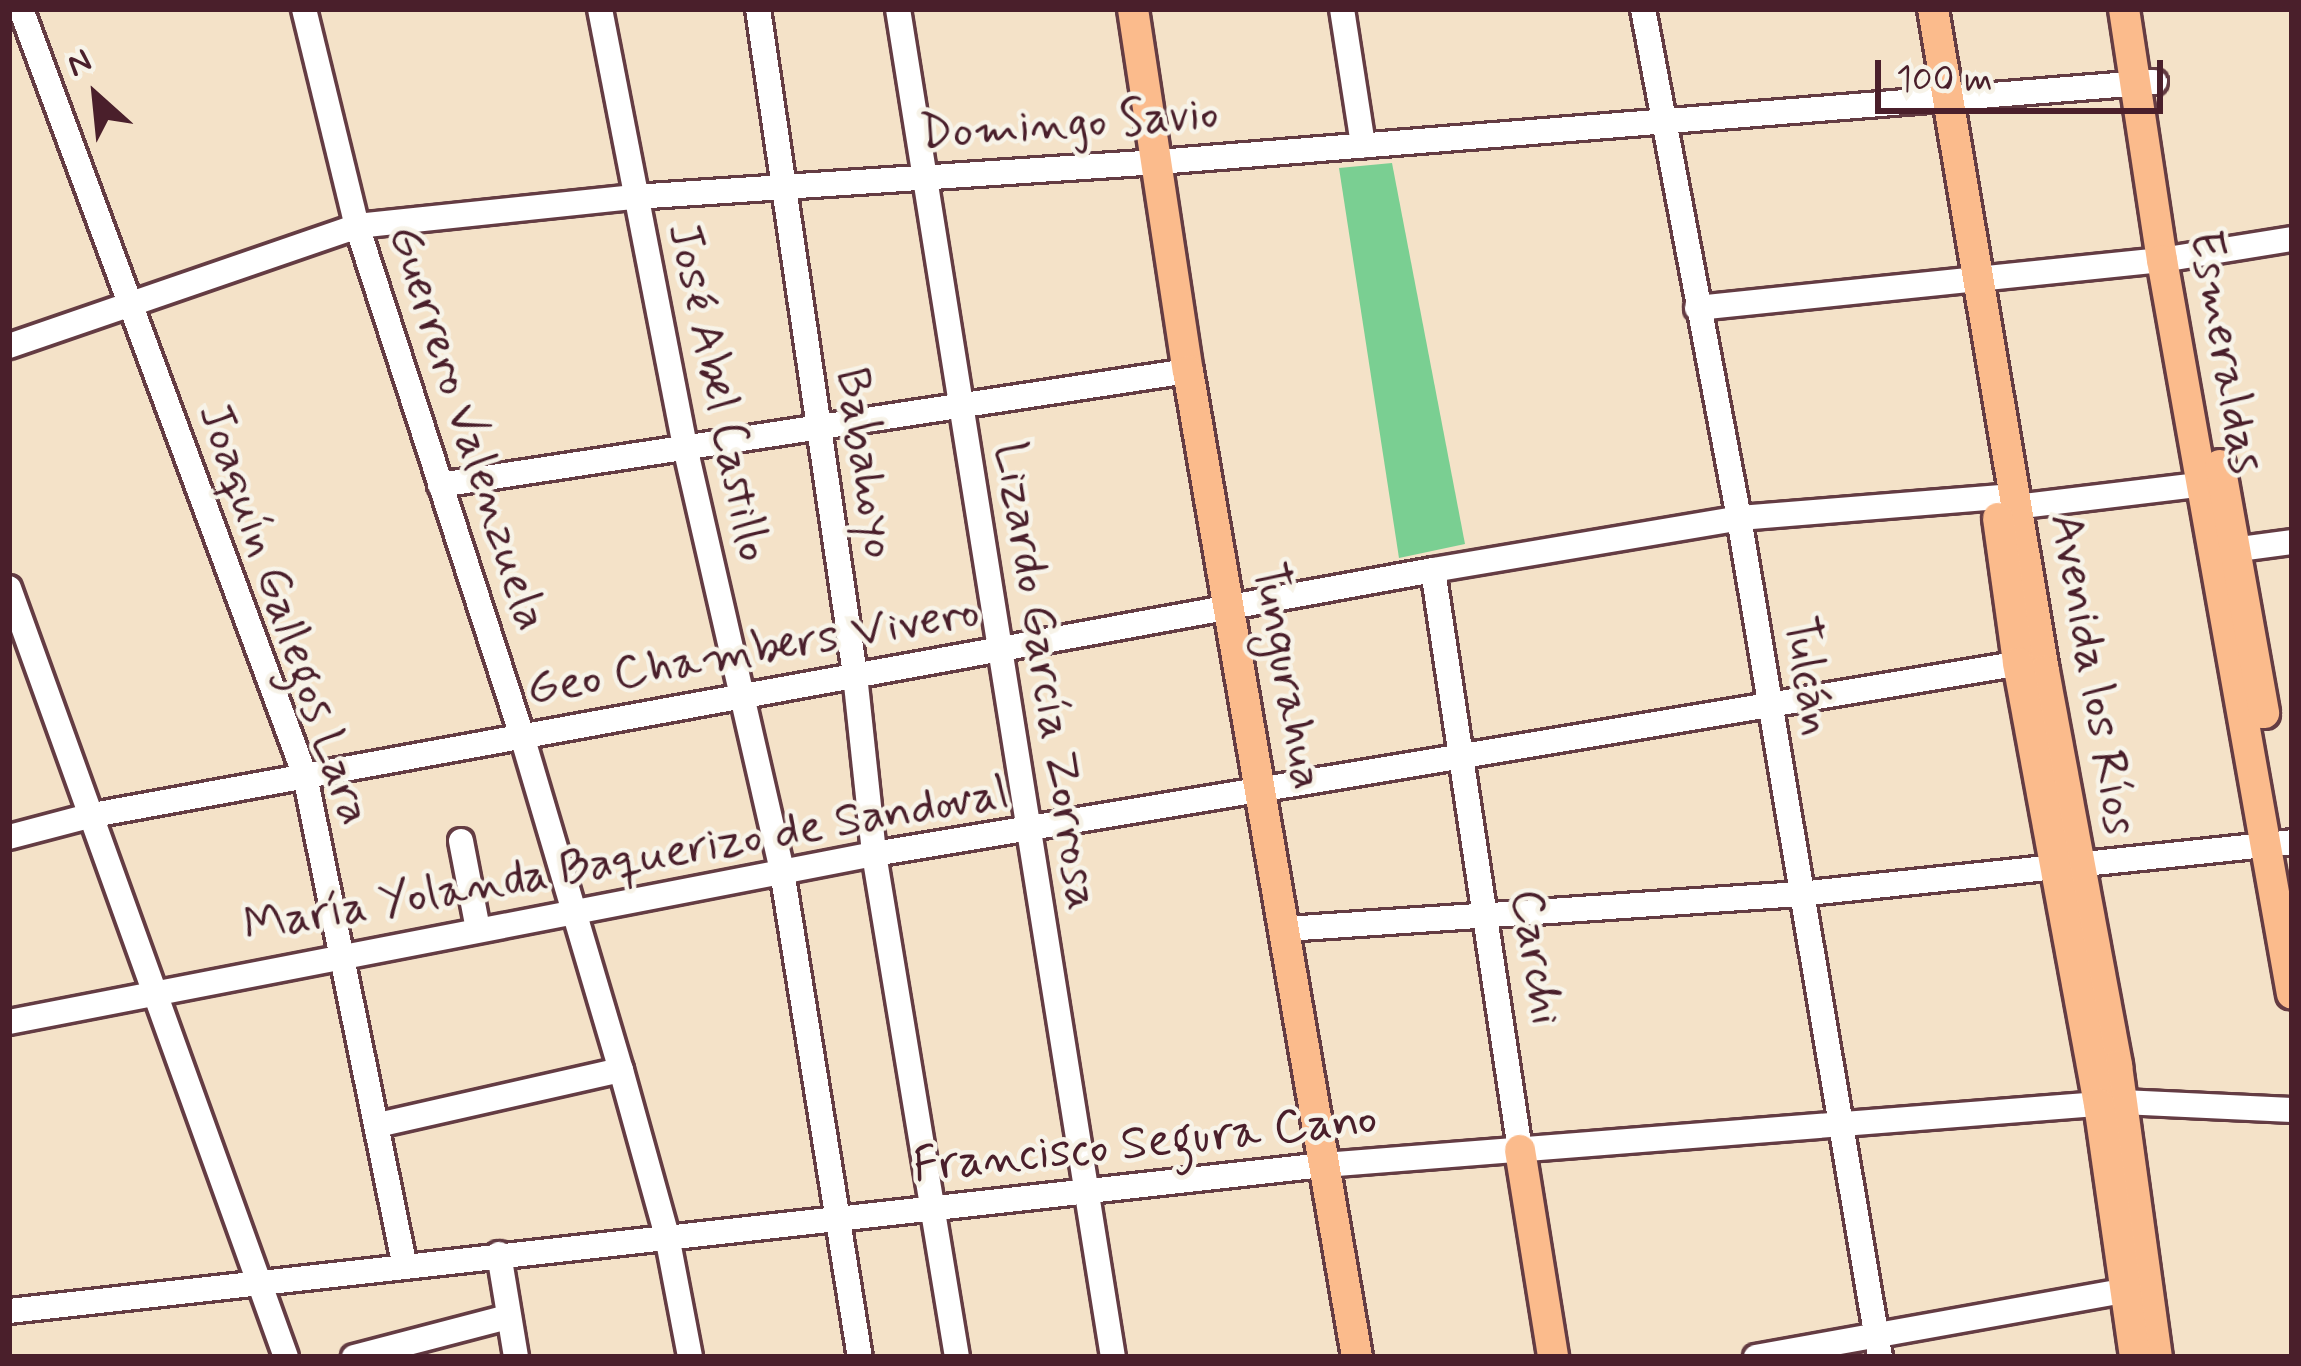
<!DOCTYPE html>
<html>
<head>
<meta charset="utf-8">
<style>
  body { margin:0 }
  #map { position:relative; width:2301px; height:1366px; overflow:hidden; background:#f4e2c8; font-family:Mynerve,sans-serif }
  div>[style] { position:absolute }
  .green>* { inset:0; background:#7acf92 }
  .roads { filter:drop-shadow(3px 0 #643c43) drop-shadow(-3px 0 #643c43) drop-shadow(0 3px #643c43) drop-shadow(0 -3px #643c43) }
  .minor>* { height:24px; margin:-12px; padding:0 12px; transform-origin:12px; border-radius:12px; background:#fff }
  .major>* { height:30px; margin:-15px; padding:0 15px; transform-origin:15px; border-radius:15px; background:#fbbb8c }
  span { translate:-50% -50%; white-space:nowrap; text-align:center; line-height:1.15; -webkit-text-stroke:9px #f7f3e8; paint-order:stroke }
  .street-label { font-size:48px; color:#4a1f2b }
  .frame { position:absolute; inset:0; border:12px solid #4a1f2b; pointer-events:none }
  .north { position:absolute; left:36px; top:36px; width:120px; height:120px; -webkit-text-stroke:9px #f7f3e8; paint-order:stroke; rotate:333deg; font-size:33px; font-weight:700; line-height:48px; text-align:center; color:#4a1f2b }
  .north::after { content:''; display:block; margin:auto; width:42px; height:54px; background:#4a1f2b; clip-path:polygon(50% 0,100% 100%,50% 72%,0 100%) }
  .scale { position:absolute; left:1875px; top:60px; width:288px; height:54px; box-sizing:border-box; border:6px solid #4a1f2b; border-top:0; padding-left:15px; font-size:36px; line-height:42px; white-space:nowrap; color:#4a1f2b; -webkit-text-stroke:9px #f7f3e8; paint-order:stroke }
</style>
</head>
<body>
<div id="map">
  <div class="green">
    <div style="clip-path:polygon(1392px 163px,1465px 544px,1399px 558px,1339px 168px)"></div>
  </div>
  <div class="roads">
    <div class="minor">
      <div style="left:21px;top:9px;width:818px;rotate:69.68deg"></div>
      <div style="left:305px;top:776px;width:498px;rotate:78.5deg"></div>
      <div style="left:304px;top:9px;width:223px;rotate:76.3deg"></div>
      <div style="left:357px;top:226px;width:536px;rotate:72.07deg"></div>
      <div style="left:522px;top:736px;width:348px;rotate:73.5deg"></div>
      <div style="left:621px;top:1070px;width:172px;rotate:74.5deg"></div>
      <div style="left:667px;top:1236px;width:123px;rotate:79.2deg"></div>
      <div style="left:600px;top:9px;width:446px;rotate:79deg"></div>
      <div style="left:685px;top:447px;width:435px;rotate:77.1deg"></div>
      <div style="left:782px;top:871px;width:492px;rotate:80.9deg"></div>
      <div style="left:758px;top:9px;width:673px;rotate:81.71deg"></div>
      <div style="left:855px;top:675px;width:180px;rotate:83.9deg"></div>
      <div style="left:874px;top:854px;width:510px;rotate:80.63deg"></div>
      <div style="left:898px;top:9px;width:1365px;rotate:80.94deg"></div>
      <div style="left:1342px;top:9px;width:138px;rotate:81.2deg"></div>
      <div style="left:1643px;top:9px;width:518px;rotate:79.32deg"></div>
      <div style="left:1739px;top:518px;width:851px;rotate:80.46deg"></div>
      <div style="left:1697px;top:308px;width:467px;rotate:-5.9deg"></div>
      <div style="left:2162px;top:260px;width:132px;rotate:-9.2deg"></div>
      <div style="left:9px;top:346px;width:368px;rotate:-19deg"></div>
      <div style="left:357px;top:226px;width:279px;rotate:-6deg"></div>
      <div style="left:634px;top:197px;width:525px;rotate:-3.82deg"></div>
      <div style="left:1158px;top:162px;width:1000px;rotate:-4.59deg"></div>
      <div style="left:440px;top:485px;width:757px;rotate:-8.67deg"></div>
      <div style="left:1999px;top:509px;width:218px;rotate:-6.9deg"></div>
      <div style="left:2217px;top:552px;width:76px;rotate:-7.6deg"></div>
      <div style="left:1433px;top:570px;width:586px;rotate:81.47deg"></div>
      <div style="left:9px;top:588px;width:817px;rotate:70.19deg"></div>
      <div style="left:9px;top:837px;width:87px;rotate:-14.7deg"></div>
      <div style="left:93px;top:815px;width:1362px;rotate:-10.36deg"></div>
      <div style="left:1433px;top:570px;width:310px;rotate:-9.6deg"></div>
      <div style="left:1739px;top:518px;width:276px;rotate:-4.6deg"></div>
      <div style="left:461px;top:841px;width:90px;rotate:79.1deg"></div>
      <div style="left:1286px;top:929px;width:514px;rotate:-3.9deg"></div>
      <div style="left:1799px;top:894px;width:496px;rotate:-6deg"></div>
      <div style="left:9px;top:1022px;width:881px;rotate:-10.99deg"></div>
      <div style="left:874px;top:854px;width:1176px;rotate:-9.45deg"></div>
      <div style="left:378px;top:1125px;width:249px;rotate:-12.8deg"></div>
      <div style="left:499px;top:1254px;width:104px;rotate:80.6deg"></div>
      <div style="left:9px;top:1311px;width:1323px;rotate:-6.34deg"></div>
      <div style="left:1324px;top:1165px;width:800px;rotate:-4.51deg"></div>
      <div style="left:2122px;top:1102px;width:170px;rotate:2.7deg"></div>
      <div style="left:354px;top:1357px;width:159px;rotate:-14.6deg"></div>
      <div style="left:1756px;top:1357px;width:388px;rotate:-10.2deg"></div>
    </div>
    <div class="major">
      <div style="left:1133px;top:9px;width:366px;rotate:81.4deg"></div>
      <div style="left:1188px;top:371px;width:1000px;rotate:80.27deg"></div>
      <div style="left:1933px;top:9px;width:671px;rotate:80.48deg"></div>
      <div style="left:2044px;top:671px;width:402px;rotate:79.5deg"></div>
      <div style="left:2117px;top:1066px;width:294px;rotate:82.2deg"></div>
      <div style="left:2124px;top:9px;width:254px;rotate:81.4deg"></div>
      <div style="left:2162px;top:260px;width:745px;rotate:79.96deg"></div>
      <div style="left:2220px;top:465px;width:252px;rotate:79.9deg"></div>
      <div style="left:1998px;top:518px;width:146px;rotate:82.1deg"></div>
      <div style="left:2018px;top:663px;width:448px;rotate:79.6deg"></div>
      <div style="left:2099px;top:1104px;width:256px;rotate:81.9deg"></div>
      <div style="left:1520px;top:1150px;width:210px;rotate:80.9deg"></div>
    </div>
  </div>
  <div class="street-label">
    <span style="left:1069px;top:124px;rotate:-4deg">Domingo Savio</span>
    <span style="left:2225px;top:352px;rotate:80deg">Esmeraldas</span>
    <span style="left:718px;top:392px;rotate:78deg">José Abel Castillo</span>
    <span style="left:467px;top:428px;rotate:72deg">Guerrero Valenzuela</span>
    <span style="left:865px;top:463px;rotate:81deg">Babahoyo</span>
    <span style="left:284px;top:614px;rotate:71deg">Joaquín Gallegos Lara</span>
    <span style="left:753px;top:651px;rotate:-10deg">Geo Chambers Vivero</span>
    <span style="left:2093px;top:674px;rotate:80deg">Avenida los Ríos</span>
    <span style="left:1046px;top:676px;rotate:81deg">Lizardo García Zorrosa</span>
    <span style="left:1287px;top:676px;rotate:80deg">Tungurahua</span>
    <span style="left:1808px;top:676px;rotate:81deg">Tulcán</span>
    <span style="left:626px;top:860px;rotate:-10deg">María Yolanda Baquerizo de Sandoval</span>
    <span style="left:1536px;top:957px;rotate:81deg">Carchi</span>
    <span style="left:1145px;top:1143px;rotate:-6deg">Francisco Segura Cano</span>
  </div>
  <div class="frame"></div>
  <div class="north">N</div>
  <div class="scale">100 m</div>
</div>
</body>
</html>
